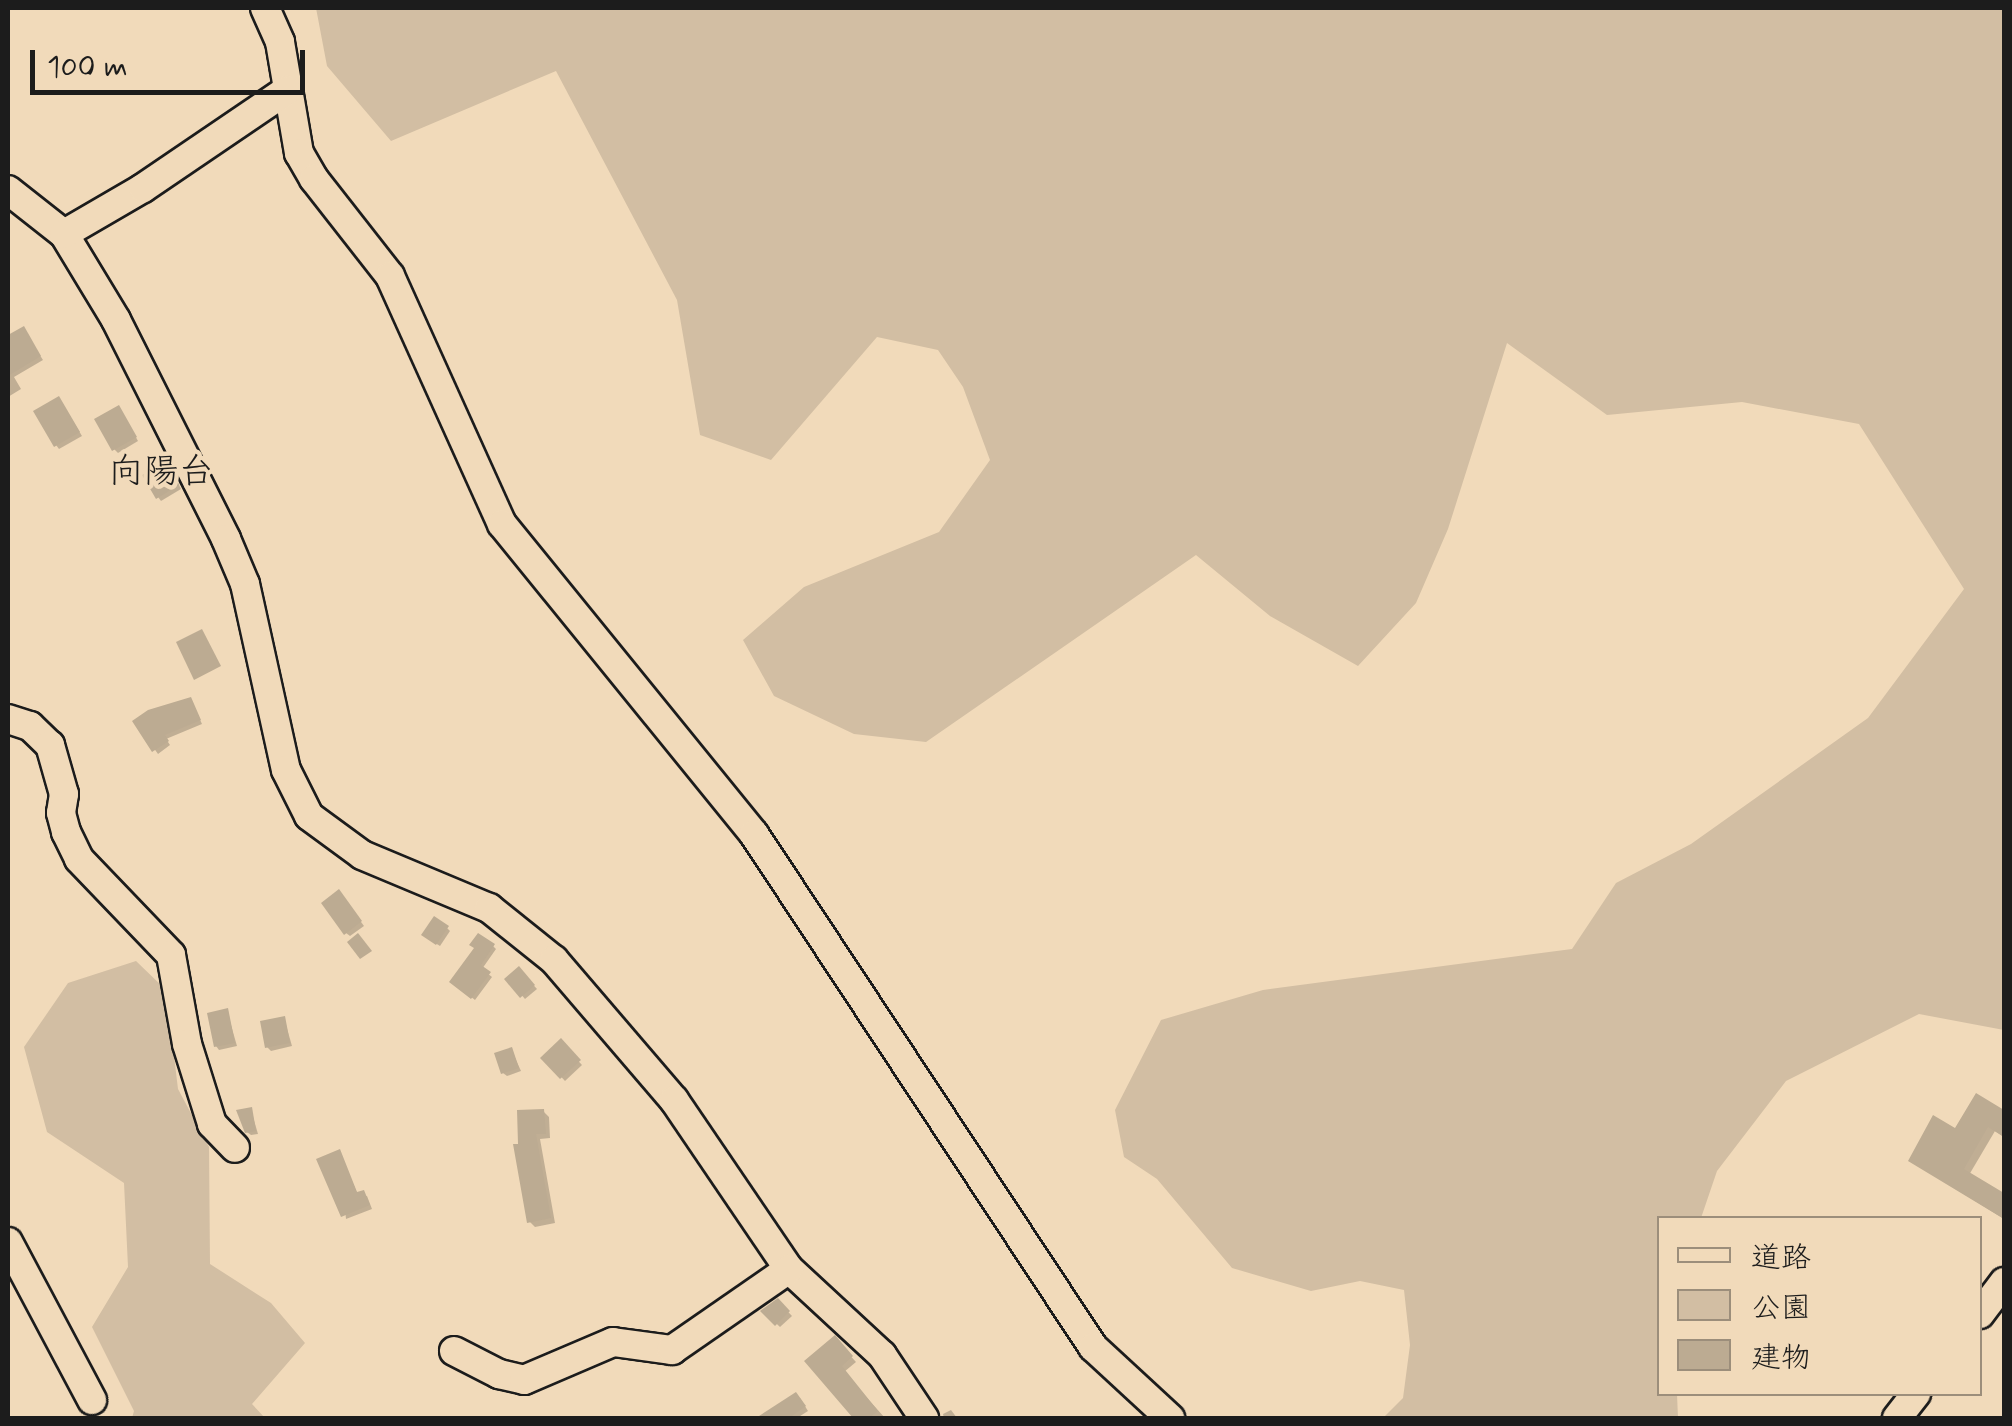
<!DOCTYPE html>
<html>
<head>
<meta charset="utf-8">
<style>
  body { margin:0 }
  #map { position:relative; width:2012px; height:1426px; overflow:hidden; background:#f1daba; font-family:Mynerve,"Klee One",sans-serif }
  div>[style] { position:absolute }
  .green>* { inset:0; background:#d2bea3 }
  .shadow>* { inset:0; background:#0003 }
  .building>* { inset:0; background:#bcab92 }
  .roads { filter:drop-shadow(2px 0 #1c1c1c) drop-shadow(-2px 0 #1c1c1c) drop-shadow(0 2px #1c1c1c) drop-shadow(0 -2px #1c1c1c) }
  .minor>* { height:28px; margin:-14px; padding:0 14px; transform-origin:14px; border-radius:14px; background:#f1daba }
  span { translate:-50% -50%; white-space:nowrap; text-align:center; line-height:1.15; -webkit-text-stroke:9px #f1daba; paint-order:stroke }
  .quarter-label { font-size:35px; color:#1c1c1c }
  .frame { position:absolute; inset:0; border:10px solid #1c1c1c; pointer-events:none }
  .legend { position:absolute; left:1657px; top:1216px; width:325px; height:180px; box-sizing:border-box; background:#f1daba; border:2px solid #9c8e7b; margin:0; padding:12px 18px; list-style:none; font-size:30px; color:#1c1c1c }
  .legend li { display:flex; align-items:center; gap:20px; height:50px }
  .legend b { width:50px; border:2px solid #9c8e7b }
  .scale { position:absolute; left:30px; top:50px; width:275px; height:45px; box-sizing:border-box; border:5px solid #1c1c1c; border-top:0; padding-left:12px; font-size:30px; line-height:35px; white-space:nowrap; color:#1c1c1c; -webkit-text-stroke:8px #f1daba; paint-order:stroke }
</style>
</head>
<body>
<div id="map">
  <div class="green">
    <div style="clip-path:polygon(316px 8px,2004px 8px,2004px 1030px,1919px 1014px,1786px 1081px,1717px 1171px,1701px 1218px,1660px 1218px,1660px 1394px,1677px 1394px,1678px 1418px,1383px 1418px,1403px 1398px,1410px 1345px,1404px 1290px,1360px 1281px,1311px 1291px,1232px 1268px,1157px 1179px,1124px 1157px,1115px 1110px,1161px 1020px,1263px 990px,1572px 949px,1616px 883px,1691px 844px,1868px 718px,1964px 589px,1859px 424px,1742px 402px,1607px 415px,1507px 343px,1448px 529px,1416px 603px,1358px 666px,1270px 616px,1196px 555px,926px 742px,854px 734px,774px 696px,743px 640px,804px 587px,939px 532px,990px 460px,963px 387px,938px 350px,877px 337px,771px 460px,700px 435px,677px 300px,556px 71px,391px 141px,327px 66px)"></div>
    <div style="clip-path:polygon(136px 961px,166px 990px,178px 1089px,209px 1147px,210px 1264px,271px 1303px,305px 1343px,252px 1404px,265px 1418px,132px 1418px,134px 1411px,92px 1327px,128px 1267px,124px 1183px,47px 1132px,24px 1047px,68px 983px)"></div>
  </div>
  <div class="shadow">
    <div style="clip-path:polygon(23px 329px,43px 360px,14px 377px,21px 389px,8px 397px,8px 338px)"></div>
    <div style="clip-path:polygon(62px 403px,82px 436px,59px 449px,56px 445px)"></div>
    <div style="clip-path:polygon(122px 412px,138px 441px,118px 453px,114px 449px)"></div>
    <div style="clip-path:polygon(170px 467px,181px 489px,161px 501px,158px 497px)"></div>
    <div style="clip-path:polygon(191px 700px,202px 724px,166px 739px,170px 745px,158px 754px,136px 723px)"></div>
    <div style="clip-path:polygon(342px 896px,364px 926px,350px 936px,346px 933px)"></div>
    <div style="clip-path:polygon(447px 928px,450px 931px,440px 946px,427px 938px)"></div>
    <div style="clip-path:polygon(493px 946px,496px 949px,482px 969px,492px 977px,475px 1000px,452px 982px)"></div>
    <div style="clip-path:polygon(519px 969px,537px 989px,525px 999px,508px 979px)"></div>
    <div style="clip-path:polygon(227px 1011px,237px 1046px,219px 1050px,216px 1046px)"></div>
    <div style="clip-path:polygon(284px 1018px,292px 1046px,271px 1051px,267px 1047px)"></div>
    <div style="clip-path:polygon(561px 1042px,582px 1065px,565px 1081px,544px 1058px)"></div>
    <div style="clip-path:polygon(511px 1049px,521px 1071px,507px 1076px,503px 1073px)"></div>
    <div style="clip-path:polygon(1977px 1097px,2004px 1113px,2004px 1137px,1995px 1131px,1969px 1175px,2004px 1196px,2004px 1219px,1911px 1161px,1956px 1131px)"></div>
    <div style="clip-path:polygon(251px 1110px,258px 1134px,251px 1135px,247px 1132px)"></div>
    <div style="clip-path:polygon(543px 1111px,549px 1117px,550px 1138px,540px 1139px,555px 1223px,535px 1227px,529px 1221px,521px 1146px)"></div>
    <div style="clip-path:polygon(339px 1152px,358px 1195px,367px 1196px,372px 1209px,346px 1219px)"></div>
    <div style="clip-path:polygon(778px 1301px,792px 1316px,780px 1327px,763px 1311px)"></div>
    <div style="clip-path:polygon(835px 1339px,856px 1362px,844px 1372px,885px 1418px,863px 1418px,838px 1387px)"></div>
    <div style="clip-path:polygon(800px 1398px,808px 1411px,797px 1418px,776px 1418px,771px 1412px)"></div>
    <div style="clip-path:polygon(951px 1410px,957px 1418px,944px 1418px,943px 1414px)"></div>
  </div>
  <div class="building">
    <div style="clip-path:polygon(24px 326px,41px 356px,8px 376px,8px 335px)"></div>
    <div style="clip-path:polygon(59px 396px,80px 432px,54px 447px,33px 411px)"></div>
    <div style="clip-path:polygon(119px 405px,137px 437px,112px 451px,94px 419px)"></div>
    <div style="clip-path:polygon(167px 460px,179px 485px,156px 499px,142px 475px)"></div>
    <div style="clip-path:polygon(202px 629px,221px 666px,194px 680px,176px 642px)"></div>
    <div style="clip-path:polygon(191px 697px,201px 720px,165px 735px,169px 741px,152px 752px,132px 721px,148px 710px)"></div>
    <div style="clip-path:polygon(339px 889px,362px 921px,344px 935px,321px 903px)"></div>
    <div style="clip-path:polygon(434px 916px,449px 926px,436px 945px,421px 935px)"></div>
    <div style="clip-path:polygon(358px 933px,372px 951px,360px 959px,347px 942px)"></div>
    <div style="clip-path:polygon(478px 933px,495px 944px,481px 965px,491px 972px,471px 999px,449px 982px,474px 948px,469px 945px)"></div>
    <div style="clip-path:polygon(519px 966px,535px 985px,520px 998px,504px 979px)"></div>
    <div style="clip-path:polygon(228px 1008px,235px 1043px,214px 1047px,207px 1013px)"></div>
    <div style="clip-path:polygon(285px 1016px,290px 1043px,265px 1048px,260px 1021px)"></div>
    <div style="clip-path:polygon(561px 1038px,581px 1060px,560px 1079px,540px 1058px)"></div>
    <div style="clip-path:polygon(512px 1047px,519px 1068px,501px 1074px,494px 1053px)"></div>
    <div style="clip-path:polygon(1976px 1093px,2004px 1110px,2004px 1137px,1988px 1127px,1964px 1169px,2004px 1193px,2004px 1219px,1908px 1161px,1933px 1115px,1955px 1128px)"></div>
    <div style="clip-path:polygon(252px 1107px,256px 1131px,245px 1133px,236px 1110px)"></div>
    <div style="clip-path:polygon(544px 1109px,546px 1134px,536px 1134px,551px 1218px,527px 1223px,513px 1144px,518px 1144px,517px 1110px)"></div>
    <div style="clip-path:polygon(340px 1149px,357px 1192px,364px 1190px,370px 1205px,341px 1217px,316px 1159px)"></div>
    <div style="clip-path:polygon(778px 1298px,790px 1311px,775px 1326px,760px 1311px)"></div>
    <div style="clip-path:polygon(835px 1335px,853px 1356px,842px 1366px,878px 1411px,869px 1418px,853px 1418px,804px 1361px)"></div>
    <div style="clip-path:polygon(796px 1392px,806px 1406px,789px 1418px,756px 1418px)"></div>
  </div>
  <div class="roads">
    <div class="minor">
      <div style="left:265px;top:8px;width:37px;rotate:66deg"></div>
      <div style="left:280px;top:42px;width:113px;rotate:80.3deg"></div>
      <div style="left:299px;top:153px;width:30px;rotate:60deg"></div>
      <div style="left:314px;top:179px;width:123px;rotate:51.9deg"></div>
      <div style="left:390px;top:276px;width:272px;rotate:65.7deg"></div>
      <div style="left:502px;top:524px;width:400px;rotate:50.9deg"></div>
      <div style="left:754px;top:834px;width:615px;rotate:56.54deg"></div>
      <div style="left:1093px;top:1347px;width:105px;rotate:42.7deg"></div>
      <div style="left:8px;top:190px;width:71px;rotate:38.2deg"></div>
      <div style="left:64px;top:234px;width:100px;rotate:58.8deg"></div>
      <div style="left:116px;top:320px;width:245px;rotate:63.3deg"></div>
      <div style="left:226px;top:539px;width:49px;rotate:67.1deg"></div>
      <div style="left:245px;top:584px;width:190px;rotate:77.6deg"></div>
      <div style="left:286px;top:770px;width:51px;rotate:63.4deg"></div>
      <div style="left:309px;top:816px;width:66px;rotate:36.3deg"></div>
      <div style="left:362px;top:855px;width:138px;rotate:22.7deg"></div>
      <div style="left:489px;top:908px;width:83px;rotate:38.7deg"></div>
      <div style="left:554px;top:960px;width:184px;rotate:49.4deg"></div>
      <div style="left:674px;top:1100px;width:204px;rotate:55.8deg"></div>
      <div style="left:789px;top:1269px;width:127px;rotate:42.8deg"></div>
      <div style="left:882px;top:1355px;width:76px;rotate:56.3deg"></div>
      <div style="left:64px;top:234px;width:91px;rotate:-30.2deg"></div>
      <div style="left:143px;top:188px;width:174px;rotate:-34.2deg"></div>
      <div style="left:8px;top:719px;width:23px;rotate:18deg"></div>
      <div style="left:30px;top:726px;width:28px;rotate:44deg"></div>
      <div style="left:50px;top:745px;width:51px;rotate:74.1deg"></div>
      <div style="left:64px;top:794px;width:19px;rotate:99deg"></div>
      <div style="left:61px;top:813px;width:20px;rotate:75deg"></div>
      <div style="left:66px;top:832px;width:30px;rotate:64deg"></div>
      <div style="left:79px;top:859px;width:133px;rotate:46.2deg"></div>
      <div style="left:171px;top:955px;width:90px;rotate:79.8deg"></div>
      <div style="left:187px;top:1044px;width:84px;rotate:72.6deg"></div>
      <div style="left:212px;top:1124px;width:33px;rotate:46deg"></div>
      <div style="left:8px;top:1242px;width:179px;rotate:62deg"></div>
      <div style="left:1980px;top:1314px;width:40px;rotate:-53deg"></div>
      <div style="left:454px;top:1351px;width:51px;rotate:27.1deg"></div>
      <div style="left:499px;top:1374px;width:26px;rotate:13deg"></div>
      <div style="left:524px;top:1380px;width:97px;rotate:-23.1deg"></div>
      <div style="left:613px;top:1342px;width:60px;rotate:7.7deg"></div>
      <div style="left:672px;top:1350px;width:142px;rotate:-34.7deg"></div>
      <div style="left:1897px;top:1418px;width:31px;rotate:-52deg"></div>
    </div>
  </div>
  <div class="quarter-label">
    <span style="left:161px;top:472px">向陽台</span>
  </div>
  <div class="frame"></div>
  <ul class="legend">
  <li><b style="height:12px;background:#f1daba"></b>道路</li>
  <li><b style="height:28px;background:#d2bea3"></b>公園</li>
  <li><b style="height:28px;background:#bcab92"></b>建物</li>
  </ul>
  <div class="scale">100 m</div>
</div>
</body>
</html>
